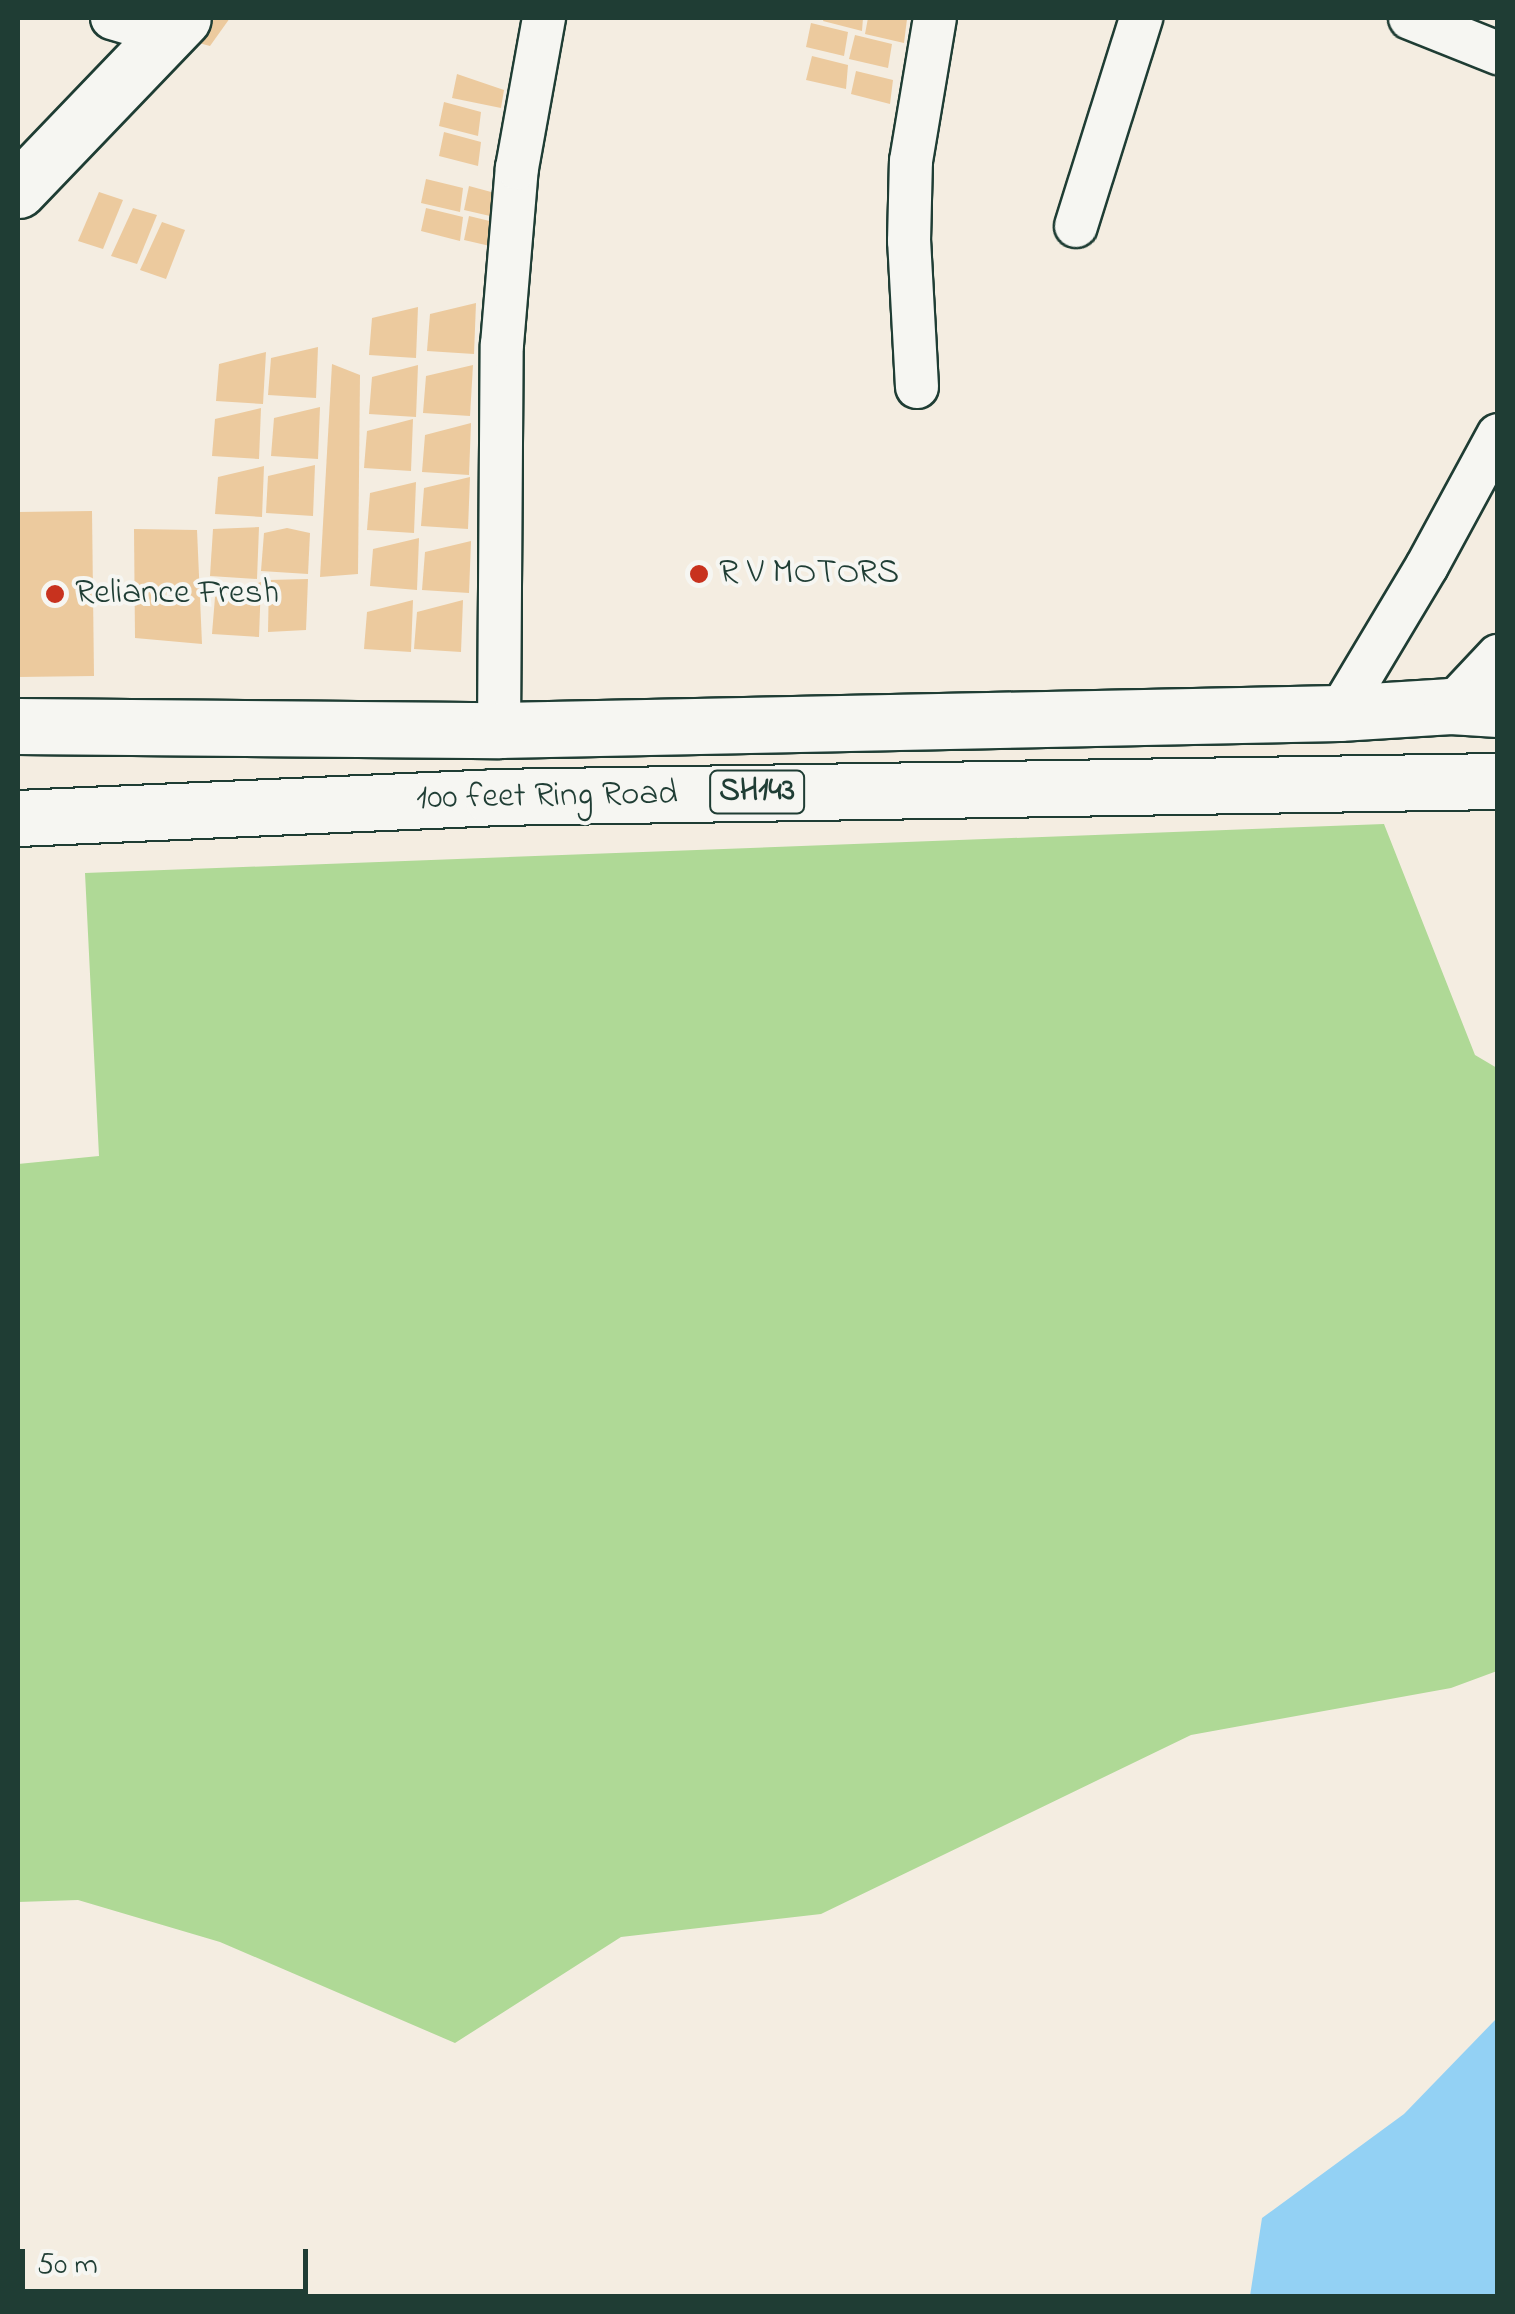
<!DOCTYPE html>
<html>
<head>
<meta charset="utf-8">
<style>
  body { margin:0 }
  #map { position:relative; width:1515px; height:2314px; overflow:hidden; background:#f4ede1; font-family:"Indie Flower",sans-serif }
  div>[style] { position:absolute }
  .green>* { inset:0; background:#afd996 }
  .water>* { inset:0; background:#93d1f4 }
  .building>* { inset:0; background:#ecca9e }
  .roads { filter:drop-shadow(2px 0 #1f3d34) drop-shadow(-2px 0 #1f3d34) drop-shadow(0 2px #1f3d34) drop-shadow(0 -2px #1f3d34) }
  .street>* { height:42px; margin:-21px; padding:0 21px; transform-origin:21px; border-radius:21px; background:#f6f6f2 }
  .secondary>* { height:55px; margin:-27.5px; padding:0 27.5px; transform-origin:27.5px; border-radius:27.5px; background:#f6f6f2 }
  .primary>* { height:55px; margin:-27.5px; padding:0 27.5px; transform-origin:27.5px; border-radius:27.5px; background:#f6f6f2 }
  .dots>* { width:28px; height:28px; translate:-50% -50%; box-sizing:border-box; border:5px solid #f6f6f2; border-radius:50% }
  span { translate:-50% -50%; white-space:nowrap; text-align:center; line-height:1.15; -webkit-text-stroke:8px #f6f6f2; paint-order:stroke }
  .shield-label span { padding:2px 8px; background:#f6f6f2; border:2px solid; border-radius:8px; -webkit-text-stroke-width:0 }
  .shield-label { font-size:32px; color:#1f3d34; font-weight:700 }
  .poi-label { font-size:35px; color:#1f3d34 }
  .left { translate:0 -50%; text-align:left }
  .street-label { font-size:35px; color:#1f3d34 }
  .frame { position:absolute; inset:0; border:20px solid #1f3d34; pointer-events:none }
  .scale { position:absolute; left:20px; top:2249px; width:288px; height:45px; box-sizing:border-box; border:5px solid #1f3d34; border-top:0; padding-left:12px; font-size:30px; line-height:35px; white-space:nowrap; color:#1f3d34; -webkit-text-stroke:8px #f6f6f2; paint-order:stroke }
</style>
</head>
<body>
<div id="map">
  <div class="green">
    <div style="clip-path:polygon(1384px 824px,1475px 1055px,1497px 1068px,1497px 1671px,1451px 1688px,1191px 1735px,821px 1914px,621px 1937px,455px 2043px,220px 1942px,78px 1900px,18px 1902px,18px 1164px,99px 1156px,85px 873px)"></div>
  </div>
  <div class="water">
    <div style="clip-path:polygon(1497px 2018px,1497px 2296px,1250px 2296px,1262px 2218px,1404px 2114px)"></div>
  </div>
  <div class="building">
    <div style="clip-path:polygon(197px 18px,230px 18px,210px 46px,180px 38px)"></div>
    <div style="clip-path:polygon(824px 18px,863px 18px,862px 31px,823px 21px)"></div>
    <div style="clip-path:polygon(868px 18px,907px 19px,904px 43px,865px 34px)"></div>
    <div style="clip-path:polygon(811px 23px,848px 32px,844px 56px,806px 47px)"></div>
    <div style="clip-path:polygon(855px 35px,892px 44px,888px 68px,849px 59px)"></div>
    <div style="clip-path:polygon(812px 56px,848px 65px,846px 89px,806px 80px)"></div>
    <div style="clip-path:polygon(856px 71px,893px 80px,890px 104px,851px 94px)"></div>
    <div style="clip-path:polygon(457px 74px,504px 90px,501px 108px,452px 98px)"></div>
    <div style="clip-path:polygon(444px 102px,481px 112px,478px 136px,439px 126px)"></div>
    <div style="clip-path:polygon(444px 132px,481px 142px,478px 166px,439px 156px)"></div>
    <div style="clip-path:polygon(426px 179px,463px 188px,460px 212px,421px 203px)"></div>
    <div style="clip-path:polygon(469px 186px,506px 196px,503px 219px,464px 210px)"></div>
    <div style="clip-path:polygon(99px 192px,123px 200px,103px 249px,78px 241px)"></div>
    <div style="clip-path:polygon(133px 208px,157px 215px,137px 264px,111px 256px)"></div>
    <div style="clip-path:polygon(426px 208px,463px 217px,460px 241px,421px 231px)"></div>
    <div style="clip-path:polygon(469px 216px,506px 225px,503px 249px,464px 240px)"></div>
    <div style="clip-path:polygon(162px 222px,185px 230px,166px 279px,140px 270px)"></div>
    <div style="clip-path:polygon(476px 303px,474px 354px,427px 351px,430px 314px)"></div>
    <div style="clip-path:polygon(418px 307px,416px 358px,369px 355px,372px 318px)"></div>
    <div style="clip-path:polygon(318px 347px,316px 398px,268px 395px,271px 358px)"></div>
    <div style="clip-path:polygon(266px 352px,263px 404px,216px 401px,219px 364px)"></div>
    <div style="clip-path:polygon(332px 364px,360px 375px,358px 574px,320px 577px)"></div>
    <div style="clip-path:polygon(418px 365px,416px 417px,369px 414px,372px 377px)"></div>
    <div style="clip-path:polygon(473px 365px,470px 416px,423px 413px,426px 376px)"></div>
    <div style="clip-path:polygon(320px 407px,318px 459px,271px 456px,274px 418px)"></div>
    <div style="clip-path:polygon(261px 408px,259px 459px,212px 456px,215px 419px)"></div>
    <div style="clip-path:polygon(413px 419px,411px 471px,364px 468px,367px 431px)"></div>
    <div style="clip-path:polygon(471px 423px,469px 475px,422px 472px,425px 435px)"></div>
    <div style="clip-path:polygon(315px 465px,313px 516px,266px 513px,268px 476px)"></div>
    <div style="clip-path:polygon(264px 466px,262px 517px,215px 514px,218px 477px)"></div>
    <div style="clip-path:polygon(470px 477px,468px 529px,421px 526px,424px 488px)"></div>
    <div style="clip-path:polygon(416px 482px,414px 533px,367px 530px,370px 493px)"></div>
    <div style="clip-path:polygon(92px 511px,94px 676px,18px 677px,18px 512px)"></div>
    <div style="clip-path:polygon(259px 527px,257px 579px,210px 576px,213px 529px)"></div>
    <div style="clip-path:polygon(287px 528px,310px 533px,308px 574px,261px 571px,264px 533px)"></div>
    <div style="clip-path:polygon(134px 529px,197px 530px,202px 644px,135px 638px)"></div>
    <div style="clip-path:polygon(419px 538px,417px 590px,370px 586px,373px 549px)"></div>
    <div style="clip-path:polygon(471px 541px,469px 593px,422px 590px,425px 552px)"></div>
    <div style="clip-path:polygon(308px 579px,306px 630px,268px 632px,269px 580px)"></div>
    <div style="clip-path:polygon(261px 582px,259px 637px,212px 634px,215px 597px)"></div>
    <div style="clip-path:polygon(413px 600px,411px 652px,364px 649px,367px 612px)"></div>
    <div style="clip-path:polygon(463px 600px,461px 652px,414px 649px,417px 612px)"></div>
  </div>
  <div class="roads">
    <div class="street">
      <div style="left:112px;top:18px;width:56px;rotate:16.5deg"></div>
      <div style="left:1410px;top:18px;width:95px;rotate:21.7deg"></div>
      <div style="left:1076px;top:226px;width:218px;rotate:-72.6deg"></div>
      <div style="left:917px;top:387px;width:146px;rotate:-93.1deg"></div>
      <div style="left:909px;top:241px;width:80px;rotate:-88.6deg"></div>
      <div style="left:911px;top:161px;width:145px;rotate:-80.5deg"></div>
      <div style="left:1451px;top:706px;width:69px;rotate:-46.8deg"></div>
      <div style="left:1339px;top:713px;width:171px;rotate:-59.1deg"></div>
      <div style="left:1427px;top:566px;width:149px;rotate:-61.5deg"></div>
      <div style="left:499px;top:730px;width:385px;rotate:-89.6deg"></div>
      <div style="left:502px;top:345px;width:178px;rotate:-85.2deg"></div>
      <div style="left:517px;top:168px;width:152px;rotate:-79.8deg"></div>
    </div>
    <div class="secondary">
      <div style="left:18px;top:190px;width:238px;rotate:-46.2deg"></div>
    </div>
    <div class="primary">
      <div style="left:18px;top:726px;width:481px;rotate:0.5deg"></div>
      <div style="left:499px;top:730px;width:840px;rotate:-1.16deg"></div>
      <div style="left:1339px;top:713px;width:112px;rotate:-3.6deg"></div>
      <div style="left:1451px;top:706px;width:47px;rotate:3.7deg"></div>
      <div style="left:18px;top:818px;width:474px;rotate:-2.5deg"></div>
      <div style="left:492px;top:797px;width:1006px;rotate:-0.91deg"></div>
    </div>
  </div>
  <div class="dots">
    <div style="left:699px;top:574px;background:#c8321e"></div>
    <div style="left:55px;top:594px;background:#c8321e"></div>
  </div>
  <div class="shield-label">
    <span style="left:757px;top:792px">SH143</span>
  </div>
  <div class="poi-label">
    <span class="left" style="left:719px;top:574px">R V MOTORS</span>
    <span class="left" style="left:75px;top:594px">Reliance Fresh</span>
  </div>
  <div class="street-label">
    <span style="left:547px;top:797px;rotate:-1deg">100 feet Ring Road</span>
  </div>
  <div class="frame"></div>
  <div class="scale">50 m</div>
</div>
</body>
</html>
